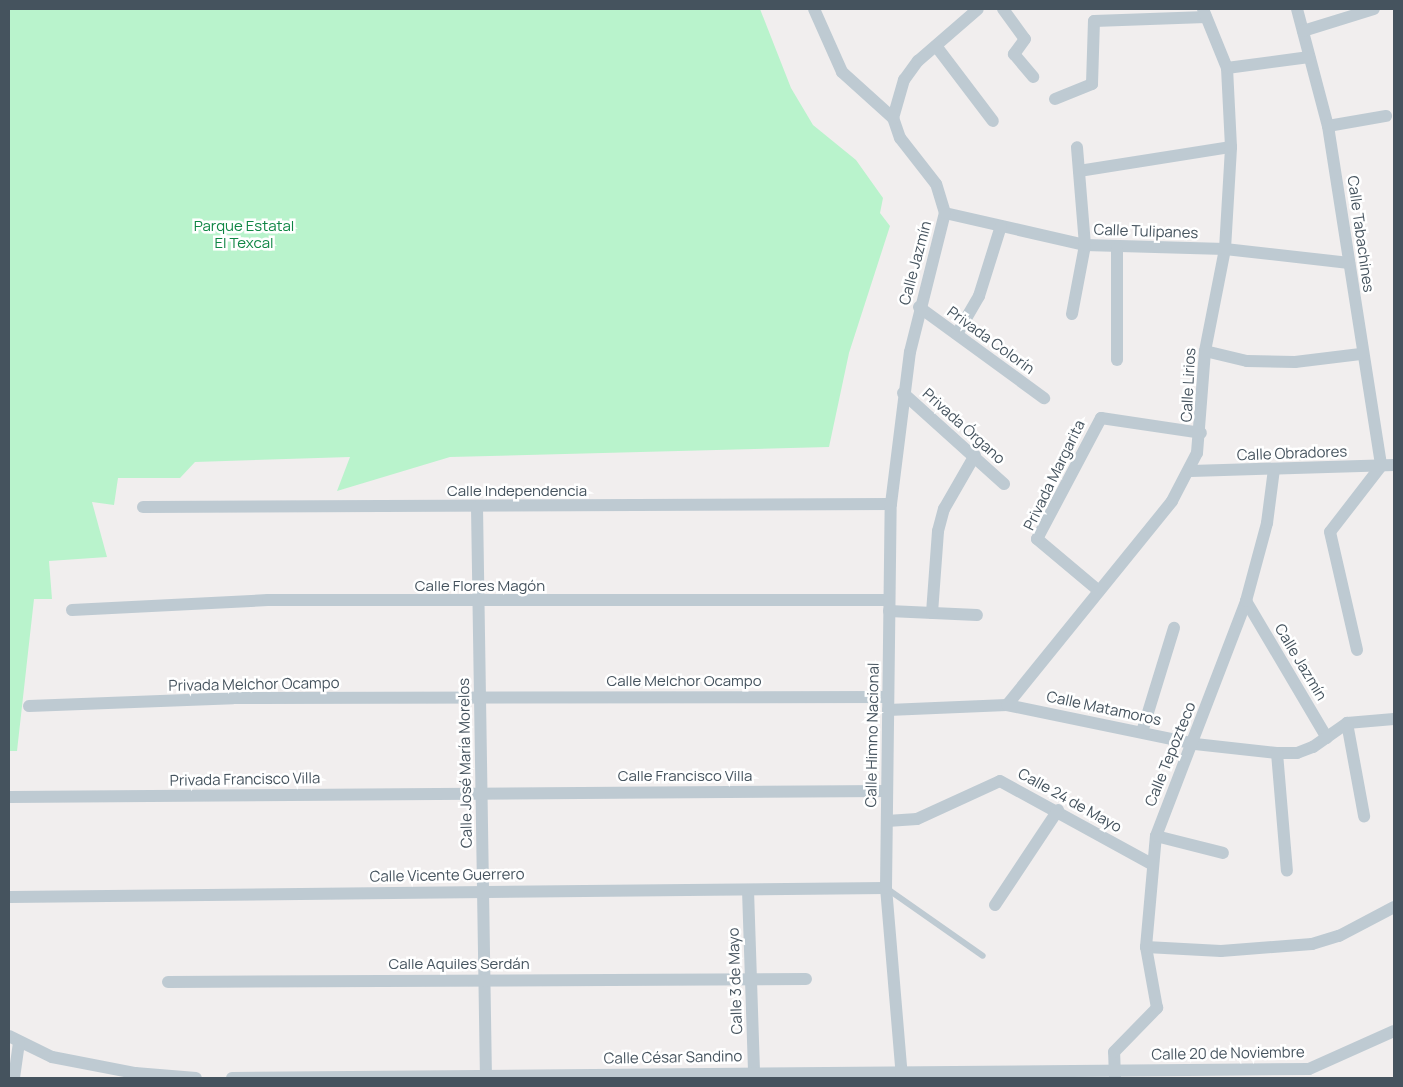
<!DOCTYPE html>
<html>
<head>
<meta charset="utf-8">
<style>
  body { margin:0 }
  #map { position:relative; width:1403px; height:1087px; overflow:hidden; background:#f1eeee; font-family:Manrope,sans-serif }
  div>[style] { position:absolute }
  .green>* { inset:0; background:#b9f3cc }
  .lane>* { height:6px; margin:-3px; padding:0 3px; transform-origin:3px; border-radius:3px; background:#becad2 }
  .street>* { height:12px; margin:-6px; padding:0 6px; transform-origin:6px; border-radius:6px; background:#becad2 }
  span { translate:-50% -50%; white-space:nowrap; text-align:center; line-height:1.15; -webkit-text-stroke:5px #fff; paint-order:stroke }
  .park-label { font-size:15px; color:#0f8644 }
  .street-label { font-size:15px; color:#45535e }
  .frame { position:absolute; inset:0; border:10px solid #45535e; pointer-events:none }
</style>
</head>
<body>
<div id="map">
  <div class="green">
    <div style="clip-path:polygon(9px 9px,760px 9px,791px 88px,813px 125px,856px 160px,883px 198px,880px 213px,890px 226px,849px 353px,829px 447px,450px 457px,337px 491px,350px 457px,195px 462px,180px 478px,118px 478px,114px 505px,92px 502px,107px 557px,49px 561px,52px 599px,34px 599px,17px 751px,9px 751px)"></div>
  </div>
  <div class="lane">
    <div style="left:886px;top:888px;width:118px;rotate:35deg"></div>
  </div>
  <div class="street">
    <div style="left:814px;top:9px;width:69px;rotate:66deg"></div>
    <div style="left:842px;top:72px;width:69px;rotate:42deg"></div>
    <div style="left:1003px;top:9px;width:37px;rotate:54deg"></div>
    <div style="left:1025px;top:39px;width:19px;rotate:126deg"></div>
    <div style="left:1014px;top:54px;width:30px;rotate:50deg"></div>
    <div style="left:1297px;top:9px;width:121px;rotate:75.2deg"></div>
    <div style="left:1328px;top:126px;width:344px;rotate:81.1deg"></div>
    <div style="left:1381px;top:466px;width:83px;rotate:127.7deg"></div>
    <div style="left:1330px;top:532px;width:121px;rotate:77.1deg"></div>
    <div style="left:1303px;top:31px;width:74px;rotate:-17.2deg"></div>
    <div style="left:936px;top:46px;width:94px;rotate:52.8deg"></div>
    <div style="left:1227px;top:68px;width:83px;rotate:-7.6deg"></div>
    <div style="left:1055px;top:99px;width:40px;rotate:-22deg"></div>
    <div style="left:1092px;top:84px;width:63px;rotate:-88.2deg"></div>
    <div style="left:1094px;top:21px;width:112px;rotate:-2deg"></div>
    <div style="left:1328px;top:126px;width:59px;rotate:-9.8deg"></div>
    <div style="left:1079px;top:171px;width:154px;rotate:-9deg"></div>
    <div style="left:945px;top:213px;width:144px;rotate:12.9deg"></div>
    <div style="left:1085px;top:245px;width:140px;rotate:1.6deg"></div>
    <div style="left:1225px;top:249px;width:125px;rotate:6.4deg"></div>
    <div style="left:1117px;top:249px;width:111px;rotate:90deg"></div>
    <div style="left:919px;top:307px;width:155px;rotate:36.1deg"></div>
    <div style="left:1072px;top:314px;width:70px;rotate:-79.3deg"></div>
    <div style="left:1085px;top:245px;width:98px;rotate:-94.7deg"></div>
    <div style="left:957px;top:334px;width:44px;rotate:-59.9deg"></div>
    <div style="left:979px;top:296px;width:73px;rotate:-72.6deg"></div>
    <div style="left:1205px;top:351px;width:43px;rotate:13.4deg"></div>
    <div style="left:1247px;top:361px;width:48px;rotate:1.2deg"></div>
    <div style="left:1295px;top:362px;width:66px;rotate:-6.9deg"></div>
    <div style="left:903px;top:393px;width:136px;rotate:42deg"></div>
    <div style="left:1191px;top:471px;width:203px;rotate:-1.7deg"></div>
    <div style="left:143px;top:507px;width:748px;rotate:-0.23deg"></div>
    <div style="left:477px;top:507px;width:571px;rotate:89.1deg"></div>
    <div style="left:1099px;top:591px;width:81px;rotate:-140deg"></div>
    <div style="left:1037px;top:539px;width:137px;rotate:-62.1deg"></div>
    <div style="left:1101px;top:418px;width:101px;rotate:8.5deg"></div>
    <div style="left:1246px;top:601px;width:159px;rotate:59.4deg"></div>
    <div style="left:72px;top:610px;width:196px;rotate:-2.9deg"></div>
    <div style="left:268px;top:600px;width:621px"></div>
    <div style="left:889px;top:611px;width:88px;rotate:2.6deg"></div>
    <div style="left:932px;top:613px;width:82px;rotate:-85.8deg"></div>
    <div style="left:938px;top:531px;width:23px;rotate:-75deg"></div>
    <div style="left:944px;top:509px;width:62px;rotate:-60.1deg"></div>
    <div style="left:1007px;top:705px;width:262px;rotate:-51deg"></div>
    <div style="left:1172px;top:501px;width:54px;rotate:-62.5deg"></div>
    <div style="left:1197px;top:453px;width:102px;rotate:-85.5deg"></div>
    <div style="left:1205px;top:351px;width:104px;rotate:-78.9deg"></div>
    <div style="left:1225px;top:249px;width:102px;rotate:-86.6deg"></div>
    <div style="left:1231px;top:147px;width:79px;rotate:-92.9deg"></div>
    <div style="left:1227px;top:68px;width:64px;rotate:-112.1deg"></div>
    <div style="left:29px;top:706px;width:204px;rotate:-2.2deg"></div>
    <div style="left:233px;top:698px;width:655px;rotate:-0.09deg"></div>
    <div style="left:888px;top:710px;width:119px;rotate:-2.4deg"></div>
    <div style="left:1007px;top:705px;width:192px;rotate:11.7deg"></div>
    <div style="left:1195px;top:744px;width:82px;rotate:6.3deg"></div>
    <div style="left:1277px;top:753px;width:20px"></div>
    <div style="left:1297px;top:753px;width:17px;rotate:-21deg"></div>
    <div style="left:1313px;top:747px;width:42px;rotate:-35.2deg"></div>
    <div style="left:1347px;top:723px;width:47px;rotate:-4.9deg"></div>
    <div style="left:1347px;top:723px;width:95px;rotate:79.6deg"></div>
    <div style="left:1142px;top:732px;width:109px;rotate:-72.9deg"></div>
    <div style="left:1277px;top:753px;width:118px;rotate:85.2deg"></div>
    <div style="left:9px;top:797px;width:878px;rotate:-0.39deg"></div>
    <div style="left:887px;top:821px;width:30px;rotate:-4deg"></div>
    <div style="left:917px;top:819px;width:91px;rotate:-24.6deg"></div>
    <div style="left:1000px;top:781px;width:171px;rotate:28.7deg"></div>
    <div style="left:1156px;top:836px;width:69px;rotate:14.2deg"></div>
    <div style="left:748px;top:890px;width:182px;rotate:88.1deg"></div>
    <div style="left:9px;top:897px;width:877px;rotate:-0.59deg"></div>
    <div style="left:995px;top:905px;width:114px;rotate:-56.4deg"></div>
    <div style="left:1146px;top:947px;width:75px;rotate:3.1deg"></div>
    <div style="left:1221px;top:951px;width:91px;rotate:-4.4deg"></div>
    <div style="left:1312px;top:944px;width:28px;rotate:-17deg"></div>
    <div style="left:1339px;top:936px;width:62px;rotate:-27.8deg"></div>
    <div style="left:168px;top:982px;width:638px;rotate:-0.27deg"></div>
    <div style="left:9px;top:1036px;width:48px;rotate:26deg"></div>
    <div style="left:52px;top:1057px;width:85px;rotate:10.9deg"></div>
    <div style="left:135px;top:1073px;width:61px;rotate:4.7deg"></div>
    <div style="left:14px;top:1078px;width:35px;rotate:-82deg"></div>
    <div style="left:232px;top:1078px;width:1077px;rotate:-0.48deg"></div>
    <div style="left:1309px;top:1069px;width:93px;rotate:-24.1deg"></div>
    <div style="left:902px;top:1078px;width:191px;rotate:-94.8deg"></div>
    <div style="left:886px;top:888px;width:384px;rotate:-89.3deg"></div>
    <div style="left:891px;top:504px;width:153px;rotate:-82.9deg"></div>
    <div style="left:910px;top:352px;width:143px;rotate:-75.9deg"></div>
    <div style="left:945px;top:213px;width:30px;rotate:-107deg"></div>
    <div style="left:936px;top:184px;width:58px;rotate:-128deg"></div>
    <div style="left:900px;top:138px;width:21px;rotate:-109deg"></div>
    <div style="left:893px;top:118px;width:40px;rotate:-74deg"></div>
    <div style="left:904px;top:80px;width:24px;rotate:-54deg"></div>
    <div style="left:918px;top:61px;width:79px;rotate:-40.9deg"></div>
    <div style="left:1115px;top:1078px;width:26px;rotate:-92deg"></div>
    <div style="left:1114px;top:1052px;width:62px;rotate:-45.7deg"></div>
    <div style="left:1157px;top:1008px;width:62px;rotate:-100.2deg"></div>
    <div style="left:1146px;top:947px;width:111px;rotate:-84.9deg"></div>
    <div style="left:1156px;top:836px;width:252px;rotate:-69deg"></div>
    <div style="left:1246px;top:601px;width:81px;rotate:-74.9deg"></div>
    <div style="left:1267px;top:523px;width:54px;rotate:-82.6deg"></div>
  </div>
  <div class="park-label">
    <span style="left:244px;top:234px">Parque Estatal<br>El Texcal</span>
  </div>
  <div class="street-label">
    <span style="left:1146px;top:231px;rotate:2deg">Calle Tulipanes</span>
    <span style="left:1361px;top:234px;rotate:82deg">Calle Tabachines</span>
    <span style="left:915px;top:263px;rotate:-75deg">Calle Jazmín</span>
    <span style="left:991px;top:340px;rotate:36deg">Privada Colorín</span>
    <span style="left:1188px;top:385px;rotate:-87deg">Calle Lirios</span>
    <span style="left:964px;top:426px;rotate:42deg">Privada Órgano</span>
    <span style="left:1292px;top:453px;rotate:-2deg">Calle Obradores</span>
    <span style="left:1054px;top:475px;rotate:-64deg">Privada Margarita</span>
    <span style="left:517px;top:491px">Calle Independencia</span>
    <span style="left:480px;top:586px">Calle Flores Magón</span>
    <span style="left:1301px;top:662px;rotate:59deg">Calle Jazmín</span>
    <span style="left:684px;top:681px">Calle Melchor Ocampo</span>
    <span style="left:254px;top:684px;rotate:-1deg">Privada Melchor Ocampo</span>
    <span style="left:1104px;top:708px;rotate:12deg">Calle Matamoros</span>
    <span style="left:872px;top:735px;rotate:-89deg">Calle Himno Nacional</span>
    <span style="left:1170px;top:754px;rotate:-68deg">Calle Tepozteco</span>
    <span style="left:465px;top:763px;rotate:-91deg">Calle José María Morelos</span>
    <span style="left:685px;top:776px">Calle Francisco Villa</span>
    <span style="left:245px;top:779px;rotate:-1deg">Privada Francisco Villa</span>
    <span style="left:1070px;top:800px;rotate:29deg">Calle 24 de Mayo</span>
    <span style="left:447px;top:875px;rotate:-1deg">Calle Vicente Guerrero</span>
    <span style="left:459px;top:964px">Calle Aquiles Serdán</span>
    <span style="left:735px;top:981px;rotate:-92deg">Calle 3 de Mayo</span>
    <span style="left:1228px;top:1053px;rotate:-1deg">Calle 20 de Noviembre</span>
    <span style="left:673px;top:1057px;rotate:-1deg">Calle César Sandino</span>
  </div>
  <div class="frame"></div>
</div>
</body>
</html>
